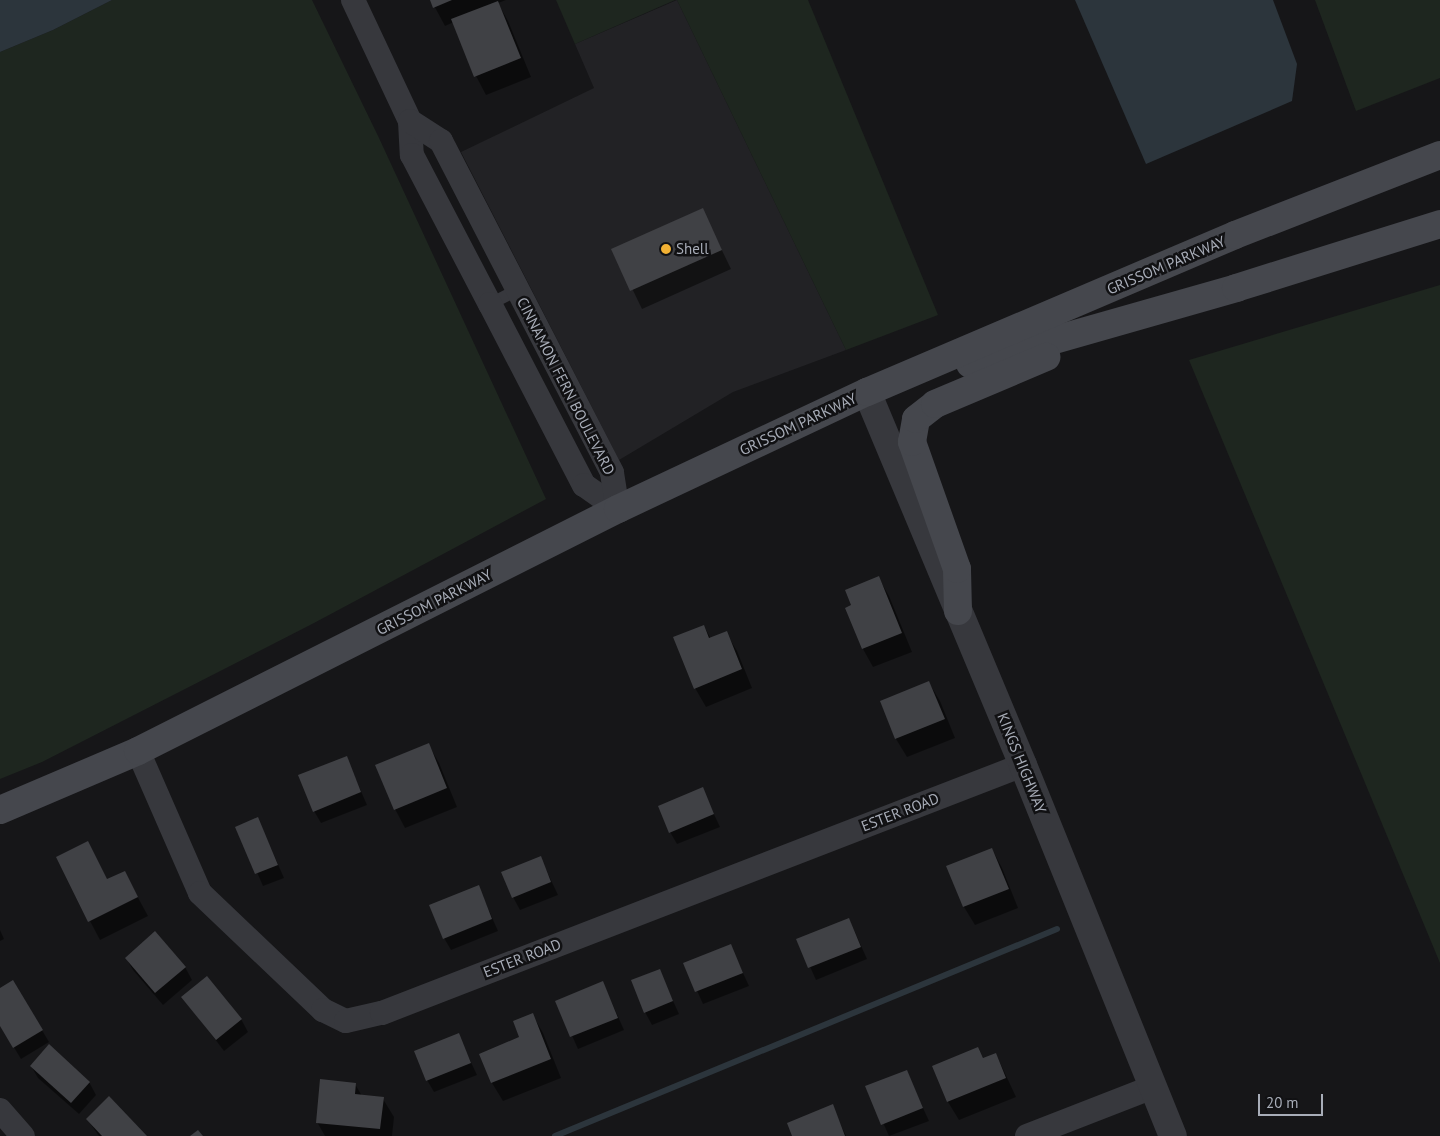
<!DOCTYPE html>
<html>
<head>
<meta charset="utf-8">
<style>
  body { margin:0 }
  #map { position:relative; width:1440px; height:1136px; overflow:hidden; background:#161618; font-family:"PT Sans",sans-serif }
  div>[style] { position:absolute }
  .built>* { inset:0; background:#222225 }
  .green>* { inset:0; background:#1e261f }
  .water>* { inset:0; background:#2c353c }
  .shadow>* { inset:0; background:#0007 }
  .stream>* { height:6px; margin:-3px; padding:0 3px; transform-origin:3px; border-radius:3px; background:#2c353c }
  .building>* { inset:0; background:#404145 }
  .service>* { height:12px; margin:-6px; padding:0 6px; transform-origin:6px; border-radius:6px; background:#37383d }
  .minor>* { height:24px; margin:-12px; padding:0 12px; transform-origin:12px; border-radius:12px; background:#37383d }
  .tertiary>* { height:28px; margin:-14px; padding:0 14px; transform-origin:14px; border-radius:14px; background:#37383d }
  .secondary>* { height:28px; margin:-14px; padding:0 14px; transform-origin:14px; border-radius:14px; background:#45474d }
  .dots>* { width:14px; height:14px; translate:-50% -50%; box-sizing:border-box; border:2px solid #111113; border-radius:50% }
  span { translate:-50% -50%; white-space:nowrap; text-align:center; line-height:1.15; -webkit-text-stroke:5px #111113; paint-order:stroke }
  .poi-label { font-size:15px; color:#a8adb8 }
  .left { translate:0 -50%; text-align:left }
  .street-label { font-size:15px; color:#a8adb8 }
  .scale { position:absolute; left:1258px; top:1094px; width:65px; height:22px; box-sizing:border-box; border:2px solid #a8adb8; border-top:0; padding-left:6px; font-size:15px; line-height:18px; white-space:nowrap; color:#a8adb8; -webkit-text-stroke:4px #111113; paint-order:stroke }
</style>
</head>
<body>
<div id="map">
  <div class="built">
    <div style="clip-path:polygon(677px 0,846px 350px,733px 392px,619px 460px,461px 152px,594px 88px,575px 44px)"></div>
  </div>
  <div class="green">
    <div style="clip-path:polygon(112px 0,312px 0,379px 138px,546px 499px,314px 623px,42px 762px,0 779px,0 52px,53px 30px)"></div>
    <div style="clip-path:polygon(556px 0,675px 0,575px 44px)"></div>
    <div style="clip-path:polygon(677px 0,808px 0,938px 315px,846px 350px)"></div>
    <div style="clip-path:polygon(1315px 0,1440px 0,1440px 78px,1356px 111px)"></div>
    <div style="clip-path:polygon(1440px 285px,1440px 963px,1189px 360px)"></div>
  </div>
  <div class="water">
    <div style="clip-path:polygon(0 0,112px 0,53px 30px,0 52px)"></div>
    <div style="clip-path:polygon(1075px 0,1273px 0,1297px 64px,1292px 101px,1146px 164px)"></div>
  </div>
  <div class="shadow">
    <div style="clip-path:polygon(431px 0,506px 0,498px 3px,508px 21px,531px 77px,486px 95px,476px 76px,454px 22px,445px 26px)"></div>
    <div style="clip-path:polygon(702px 209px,731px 269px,642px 309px,613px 249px)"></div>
    <div style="clip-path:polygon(878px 577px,889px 596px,912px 652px,873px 667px,863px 649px,846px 609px,853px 606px)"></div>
    <div style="clip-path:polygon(704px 626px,711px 639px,726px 633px,737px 651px,752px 688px,706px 707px,695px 688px)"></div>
    <div style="clip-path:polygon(929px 683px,940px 701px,955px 738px,907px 757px,896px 739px,881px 702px)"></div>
    <div style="clip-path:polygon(428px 744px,439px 763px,457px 807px,405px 828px,395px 809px)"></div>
    <div style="clip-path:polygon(346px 757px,367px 805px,321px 823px,314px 811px)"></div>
    <div style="clip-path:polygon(702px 789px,720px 827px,677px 844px,670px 832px)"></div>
    <div style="clip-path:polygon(258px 819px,284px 878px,263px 886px,237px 827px)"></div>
    <div style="clip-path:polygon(992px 849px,1002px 868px,1018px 908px,975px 925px,964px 907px,948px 867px)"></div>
    <div style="clip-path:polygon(540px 857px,558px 895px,520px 910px,513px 897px)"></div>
    <div style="clip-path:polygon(124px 872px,148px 916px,100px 940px,90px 921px,108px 880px)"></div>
    <div style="clip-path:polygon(478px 886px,498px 931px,451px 950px,444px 938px)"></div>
    <div style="clip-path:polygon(849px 919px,867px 959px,816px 980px,798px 940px)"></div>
    <div style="clip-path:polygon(0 930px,4px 939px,0 941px)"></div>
    <div style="clip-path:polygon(730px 945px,749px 986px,703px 1004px,685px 964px)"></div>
    <div style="clip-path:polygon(126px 958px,185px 967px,192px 980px,163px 1005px,133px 970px)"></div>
    <div style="clip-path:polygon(659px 970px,679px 1014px,652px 1025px,645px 1012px)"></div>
    <div style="clip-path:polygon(13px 981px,49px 1042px,21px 1059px,0 1024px,0 989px)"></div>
    <div style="clip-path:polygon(603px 983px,624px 1030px,578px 1049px,557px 1002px)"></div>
    <div style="clip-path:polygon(183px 997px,241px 1019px,248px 1032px,224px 1051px)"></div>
    <div style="clip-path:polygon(532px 1014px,543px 1033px,561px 1078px,503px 1101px,492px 1083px,521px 1038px)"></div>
    <div style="clip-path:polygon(458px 1035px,477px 1075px,434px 1092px,427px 1080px)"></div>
    <div style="clip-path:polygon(978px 1049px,984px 1059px,996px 1054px,1016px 1097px,959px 1120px,948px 1102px,934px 1067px)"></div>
    <div style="clip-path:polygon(31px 1066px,89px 1082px,96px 1095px,79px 1114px,38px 1078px)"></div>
    <div style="clip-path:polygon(906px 1071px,929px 1121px,889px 1136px,867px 1087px)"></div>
    <div style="clip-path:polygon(355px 1084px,362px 1096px,383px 1099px,394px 1117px,392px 1136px,325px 1136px,317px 1122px)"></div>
    <div style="clip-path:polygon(832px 1106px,846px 1136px,793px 1136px)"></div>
    <div style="clip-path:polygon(87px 1119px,145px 1136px,99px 1136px)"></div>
  </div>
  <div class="stream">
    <div style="left:555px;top:1136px;width:543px;rotate:-22.41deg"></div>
  </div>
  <div class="building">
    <div style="clip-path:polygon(430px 0,452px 0,433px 8px)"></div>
    <div style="clip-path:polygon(498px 1px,521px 58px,474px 77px,451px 19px)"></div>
    <div style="clip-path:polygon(703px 208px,722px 250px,630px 291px,611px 249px)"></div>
    <div style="clip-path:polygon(879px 576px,902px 633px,862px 649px,845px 608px,851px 605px,845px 590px)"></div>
    <div style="clip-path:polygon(704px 625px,709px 638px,727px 631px,742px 669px,694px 689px,673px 637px)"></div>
    <div style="clip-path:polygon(929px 681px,945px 719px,895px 739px,880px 701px)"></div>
    <div style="clip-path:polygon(429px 743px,447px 788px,394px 810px,375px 765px)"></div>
    <div style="clip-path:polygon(347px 756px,361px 792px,313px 812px,298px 775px)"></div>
    <div style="clip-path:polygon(703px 787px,714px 814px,669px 833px,658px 806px)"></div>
    <div style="clip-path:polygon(258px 817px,278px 865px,255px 874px,235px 827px)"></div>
    <div style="clip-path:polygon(88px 841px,107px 879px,125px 871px,138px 897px,88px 922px,56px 857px)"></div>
    <div style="clip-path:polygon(992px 848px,1009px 889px,963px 907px,946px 866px)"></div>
    <div style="clip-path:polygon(541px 856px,551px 882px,512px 898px,501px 872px)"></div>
    <div style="clip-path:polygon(479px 885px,492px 919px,443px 939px,429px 905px)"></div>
    <div style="clip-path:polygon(849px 918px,861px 947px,808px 968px,796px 939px)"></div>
    <div style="clip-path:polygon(155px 931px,186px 967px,155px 993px,125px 958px)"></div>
    <div style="clip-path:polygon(731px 944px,743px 973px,695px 992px,683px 963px)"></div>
    <div style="clip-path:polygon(660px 969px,673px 1001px,644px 1013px,631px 980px)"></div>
    <div style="clip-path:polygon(207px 976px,242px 1019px,216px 1040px,181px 997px)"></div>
    <div style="clip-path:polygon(13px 980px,43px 1030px,13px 1048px,0 1026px,0 988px)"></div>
    <div style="clip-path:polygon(603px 981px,618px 1018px,570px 1037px,555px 1001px)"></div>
    <div style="clip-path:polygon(533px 1013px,551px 1059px,491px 1083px,479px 1054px,519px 1037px,513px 1021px)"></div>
    <div style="clip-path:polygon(459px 1033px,471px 1063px,426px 1081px,414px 1051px)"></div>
    <div style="clip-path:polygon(49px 1044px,90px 1082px,71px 1103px,30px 1066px)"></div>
    <div style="clip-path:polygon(978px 1047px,983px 1058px,996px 1053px,1006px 1078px,947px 1102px,932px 1066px)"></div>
    <div style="clip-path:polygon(907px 1070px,923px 1108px,881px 1125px,865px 1086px)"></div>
    <div style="clip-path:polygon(320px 1079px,356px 1083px,355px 1094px,384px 1097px,380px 1129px,316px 1123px)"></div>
    <div style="clip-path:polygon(109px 1096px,147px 1136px,102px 1136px,86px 1119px)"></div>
    <div style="clip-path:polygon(833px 1104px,845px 1136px,792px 1136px,787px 1123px)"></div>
    <div style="clip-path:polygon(198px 1130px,203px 1136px,190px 1136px)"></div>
  </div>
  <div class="service">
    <div style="left:490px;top:304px;width:31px;rotate:-27deg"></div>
  </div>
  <div class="minor">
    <div style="left:353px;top:0;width:134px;rotate:64.8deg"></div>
    <div style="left:410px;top:121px;width:34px;rotate:87deg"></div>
    <div style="left:412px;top:155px;width:168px;rotate:62.4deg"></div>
    <div style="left:490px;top:304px;width:204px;rotate:62.6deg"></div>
    <div style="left:584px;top:485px;width:42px;rotate:35.2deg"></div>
    <div style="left:410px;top:121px;width:37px;rotate:33deg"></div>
    <div style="left:441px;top:141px;width:373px;rotate:62.7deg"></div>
    <div style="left:612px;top:473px;width:36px;rotate:81deg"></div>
    <div style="left:138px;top:751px;width:155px;rotate:66.4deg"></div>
    <div style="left:200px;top:893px;width:170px;rotate:43.6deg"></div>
    <div style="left:323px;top:1010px;width:25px;rotate:26deg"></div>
    <div style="left:346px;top:1021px;width:37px;rotate:-13deg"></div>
    <div style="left:382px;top:1013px;width:687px;rotate:-21.15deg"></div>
    <div style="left:0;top:1110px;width:35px;rotate:49deg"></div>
    <div style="left:1027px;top:1136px;width:135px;rotate:-21.3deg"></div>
  </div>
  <div class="tertiary">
    <div style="left:867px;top:392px;width:404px;rotate:67.3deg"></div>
    <div style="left:1023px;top:765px;width:400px;rotate:68deg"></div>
  </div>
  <div class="secondary">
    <div style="left:970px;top:364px;width:277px;rotate:-15.9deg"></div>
    <div style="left:1236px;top:288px;width:214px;rotate:-17.4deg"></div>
    <div style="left:958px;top:611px;width:42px;rotate:-91.4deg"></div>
    <div style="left:957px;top:569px;width:135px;rotate:-109.5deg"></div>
    <div style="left:912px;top:442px;width:23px;rotate:-80deg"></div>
    <div style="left:916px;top:419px;width:24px;rotate:-38deg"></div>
    <div style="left:935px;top:404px;width:121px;rotate:-22.9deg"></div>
    <div style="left:0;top:810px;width:150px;rotate:-23.1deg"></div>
    <div style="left:138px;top:751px;width:538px;rotate:-26.76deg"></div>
    <div style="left:618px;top:509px;width:275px;rotate:-25.2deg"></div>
    <div style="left:867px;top:392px;width:400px;rotate:-23.1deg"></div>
    <div style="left:1235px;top:235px;width:220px;rotate:-21.3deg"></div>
  </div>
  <div class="dots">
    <div style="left:666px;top:249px;background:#f2b134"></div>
  </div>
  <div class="poi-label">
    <span class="left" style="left:676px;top:249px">Shell</span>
  </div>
  <div class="street-label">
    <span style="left:1166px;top:265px;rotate:-23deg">GRISSOM PARKWAY</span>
    <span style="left:566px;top:386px;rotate:63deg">CINNAMON FERN BOULEVARD</span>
    <span style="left:798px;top:424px;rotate:-25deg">GRISSOM PARKWAY</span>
    <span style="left:434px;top:602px;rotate:-27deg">GRISSOM PARKWAY</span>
    <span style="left:1022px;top:763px;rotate:68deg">KINGS HIGHWAY</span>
    <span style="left:900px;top:812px;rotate:-21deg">ESTER ROAD</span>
    <span style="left:522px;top:958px;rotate:-21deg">ESTER ROAD</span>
  </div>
  <div class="scale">20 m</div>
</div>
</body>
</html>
